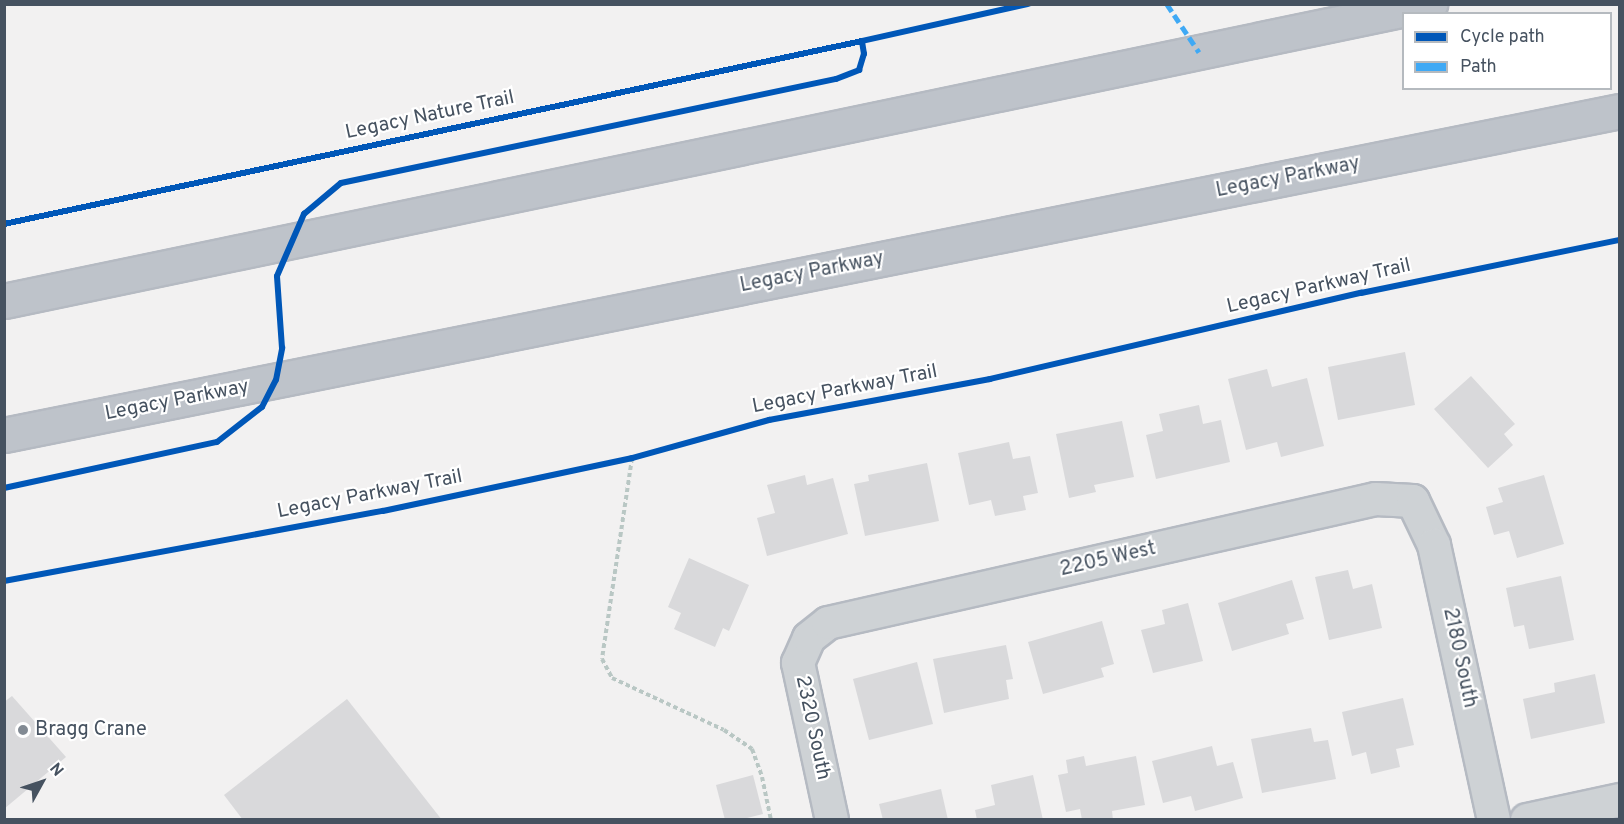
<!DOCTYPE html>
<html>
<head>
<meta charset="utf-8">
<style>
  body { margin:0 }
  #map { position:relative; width:1624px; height:824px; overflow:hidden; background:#f2f1f1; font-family:Overpass,sans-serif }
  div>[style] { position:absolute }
  .building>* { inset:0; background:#d9d9db }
  .path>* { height:4px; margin-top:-2px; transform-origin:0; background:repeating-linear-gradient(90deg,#b9c7c4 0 4.5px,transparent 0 7.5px) }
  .roads { filter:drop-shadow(2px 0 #b5bac2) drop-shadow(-2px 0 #b5bac2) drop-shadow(0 2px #b5bac2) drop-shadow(0 -2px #b5bac2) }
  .minor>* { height:32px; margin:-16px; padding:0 16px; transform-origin:16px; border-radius:16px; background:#ced2d5 }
  .motorway>* { height:33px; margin:-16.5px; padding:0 16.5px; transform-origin:16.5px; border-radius:16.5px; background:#bec3ca }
  .quiet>* { height:4.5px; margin-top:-2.25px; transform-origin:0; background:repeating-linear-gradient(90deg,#3fa9f5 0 9px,transparent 0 13.5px) }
  .cycleway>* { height:6px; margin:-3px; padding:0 3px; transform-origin:3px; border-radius:3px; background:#0057b8 }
  .dots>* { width:16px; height:16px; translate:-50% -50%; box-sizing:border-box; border:3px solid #fff; border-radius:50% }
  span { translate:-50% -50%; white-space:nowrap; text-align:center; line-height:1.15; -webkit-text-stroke:4.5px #fff; paint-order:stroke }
  .street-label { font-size:20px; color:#465260 }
  .poi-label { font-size:20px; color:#465260 }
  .left { translate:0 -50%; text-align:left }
  .frame { position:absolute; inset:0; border:6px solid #465260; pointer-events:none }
  .legend { position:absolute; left:1402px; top:12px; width:210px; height:78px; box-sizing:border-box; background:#fff; border:2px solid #b5babf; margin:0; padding:8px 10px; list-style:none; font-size:18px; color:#465260 }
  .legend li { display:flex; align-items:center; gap:12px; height:30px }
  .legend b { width:30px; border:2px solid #b5babf }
  .north { position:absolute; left:12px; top:752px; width:60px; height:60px; -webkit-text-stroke:4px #fff; paint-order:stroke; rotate:50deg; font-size:16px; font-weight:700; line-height:24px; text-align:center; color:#465260 }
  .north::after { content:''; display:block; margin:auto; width:21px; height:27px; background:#465260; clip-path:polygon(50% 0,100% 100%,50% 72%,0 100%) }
</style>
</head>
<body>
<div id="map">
  <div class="building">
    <div style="clip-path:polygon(1405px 352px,1415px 405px,1338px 420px,1328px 367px)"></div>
    <div style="clip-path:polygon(1267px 369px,1272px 387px,1307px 378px,1324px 446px,1281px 457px,1277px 442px,1246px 450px,1228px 379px)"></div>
    <div style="clip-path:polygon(1471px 376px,1515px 424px,1504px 434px,1513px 445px,1488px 468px,1434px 409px)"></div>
    <div style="clip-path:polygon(1199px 405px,1203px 424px,1221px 420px,1230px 462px,1156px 479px,1146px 435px,1163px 431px,1159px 414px)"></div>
    <div style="clip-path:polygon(1122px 421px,1134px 477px,1094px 485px,1096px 492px,1069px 498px,1056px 434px)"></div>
    <div style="clip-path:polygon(1009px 442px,1013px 459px,1030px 456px,1038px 493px,1023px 496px,1026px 510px,995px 516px,991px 500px,969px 505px,958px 453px)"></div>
    <div style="clip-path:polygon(927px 463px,939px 521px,865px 536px,854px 484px,869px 481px,868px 475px)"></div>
    <div style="clip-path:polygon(805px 475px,807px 485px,833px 478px,848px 534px,767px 556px,757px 518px,775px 513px,767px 485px)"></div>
    <div style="clip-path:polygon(1544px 475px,1564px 544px,1517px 558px,1509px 531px,1494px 535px,1486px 507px,1503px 502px,1498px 488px)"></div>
    <div style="clip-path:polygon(689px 558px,749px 585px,729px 631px,723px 628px,715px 647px,674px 629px,681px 613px,668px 607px)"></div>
    <div style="clip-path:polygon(1348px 570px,1353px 589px,1372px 584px,1382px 628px,1329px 640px,1315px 577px)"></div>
    <div style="clip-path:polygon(1561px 576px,1574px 640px,1529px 649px,1524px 625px,1514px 627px,1506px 588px)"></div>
    <div style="clip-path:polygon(1292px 580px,1304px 619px,1286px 624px,1289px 634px,1232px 651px,1218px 603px)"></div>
    <div style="clip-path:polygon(1188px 603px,1203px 661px,1153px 673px,1141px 630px,1165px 624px,1162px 610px)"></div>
    <div style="clip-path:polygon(1102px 621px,1114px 664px,1101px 668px,1104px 677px,1043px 694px,1028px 642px)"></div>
    <div style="clip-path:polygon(1006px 645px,1013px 679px,1006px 680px,1009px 699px,944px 713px,933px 659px)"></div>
    <div style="clip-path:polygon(917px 662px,933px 724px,869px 740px,853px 679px)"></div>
    <div style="clip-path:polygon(1595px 674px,1605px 723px,1531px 739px,1523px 699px,1555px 692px,1554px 683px)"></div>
    <div style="clip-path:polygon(12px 696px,66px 757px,4px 809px,4px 702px)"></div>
    <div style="clip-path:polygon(1403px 698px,1414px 745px,1396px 749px,1400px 767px,1371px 774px,1366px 752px,1352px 756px,1342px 712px)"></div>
    <div style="clip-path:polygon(347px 699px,442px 820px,243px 820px,224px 795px)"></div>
    <div style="clip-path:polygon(1311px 728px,1314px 742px,1328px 740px,1336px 779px,1262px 793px,1251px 739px)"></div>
    <div style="clip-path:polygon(1212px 746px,1217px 766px,1233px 762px,1243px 798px,1195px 811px,1191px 796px,1163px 803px,1152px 761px)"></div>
    <div style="clip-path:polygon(1084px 756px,1086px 766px,1136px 756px,1145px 805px,1112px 811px,1113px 820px,1082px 820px,1080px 809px,1066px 812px,1058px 775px,1068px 773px,1066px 760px)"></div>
    <div style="clip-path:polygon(753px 775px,763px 814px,739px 820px,725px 820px,716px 785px)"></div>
    <div style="clip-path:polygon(1033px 775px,1043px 820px,977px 820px,975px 810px,995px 805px,991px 785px)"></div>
    <div style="clip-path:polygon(941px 789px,948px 820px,883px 820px,879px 804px)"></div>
  </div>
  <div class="path">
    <div style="left:632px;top:458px;width:203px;rotate:98.5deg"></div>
    <div style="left:602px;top:659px;width:21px;rotate:62deg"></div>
    <div style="left:612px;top:678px;width:123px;rotate:24.9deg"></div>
    <div style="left:724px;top:730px;width:34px;rotate:34deg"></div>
    <div style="left:752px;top:749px;width:30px;rotate:70deg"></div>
    <div style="left:762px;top:777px;width:44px;rotate:78.2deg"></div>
  </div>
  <div class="roads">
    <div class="minor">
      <div style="left:832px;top:820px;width:161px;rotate:-102.2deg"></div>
      <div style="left:798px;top:663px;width:27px;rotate:-66deg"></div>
      <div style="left:809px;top:638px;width:24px;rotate:-38deg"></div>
      <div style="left:828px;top:623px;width:562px;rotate:-12.75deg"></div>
      <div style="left:1376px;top:499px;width:37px;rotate:3deg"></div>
      <div style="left:1413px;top:501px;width:49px;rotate:64.5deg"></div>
      <div style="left:1434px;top:545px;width:281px;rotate:77.7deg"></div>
      <div style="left:1527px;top:820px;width:95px;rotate:-12.1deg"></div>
    </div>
    <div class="motorway">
      <div style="left:4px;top:301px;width:1457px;rotate:-11.77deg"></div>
      <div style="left:4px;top:435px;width:1648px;rotate:-11.34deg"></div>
    </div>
  </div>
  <div class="quiet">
    <div style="left:1167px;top:4px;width:58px;rotate:56.3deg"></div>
  </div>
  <div class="cycleway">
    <div style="left:4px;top:224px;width:877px;rotate:-12.04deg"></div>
    <div style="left:4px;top:488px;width:218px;rotate:-12.2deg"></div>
    <div style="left:217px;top:442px;width:57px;rotate:-37.9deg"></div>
    <div style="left:262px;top:407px;width:30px;rotate:-63deg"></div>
    <div style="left:276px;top:380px;width:33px;rotate:-79deg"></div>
    <div style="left:282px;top:348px;width:72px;rotate:-94deg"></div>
    <div style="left:277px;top:276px;width:68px;rotate:-66.5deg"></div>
    <div style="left:304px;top:214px;width:48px;rotate:-40deg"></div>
    <div style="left:341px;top:183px;width:506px;rotate:-11.87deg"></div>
    <div style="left:836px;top:79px;width:25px;rotate:-21deg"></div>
    <div style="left:859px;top:70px;width:17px;rotate:-73deg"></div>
    <div style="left:864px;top:54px;width:13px;rotate:-99deg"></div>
    <div style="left:862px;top:41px;width:170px;rotate:-12.6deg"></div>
    <div style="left:4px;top:581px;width:385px;rotate:-10.5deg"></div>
    <div style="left:383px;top:511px;width:255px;rotate:-12deg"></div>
    <div style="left:632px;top:458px;width:142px;rotate:-15.5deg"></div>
    <div style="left:769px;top:420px;width:225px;rotate:-10.5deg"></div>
    <div style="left:990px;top:379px;width:381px;rotate:-13.1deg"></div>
    <div style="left:1361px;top:293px;width:264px;rotate:-11.6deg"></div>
  </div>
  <div class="dots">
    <div style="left:23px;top:730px;background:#828a93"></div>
  </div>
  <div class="street-label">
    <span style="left:430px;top:116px;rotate:-12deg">Legacy Nature Trail</span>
    <span style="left:1288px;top:178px;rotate:-11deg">Legacy Parkway</span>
    <span style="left:812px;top:273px;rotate:-11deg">Legacy Parkway</span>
    <span style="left:1319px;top:287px;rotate:-13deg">Legacy Parkway Trail</span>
    <span style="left:845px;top:390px;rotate:-11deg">Legacy Parkway Trail</span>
    <span style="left:177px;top:401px;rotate:-11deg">Legacy Parkway</span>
    <span style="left:370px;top:495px;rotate:-11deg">Legacy Parkway Trail</span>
    <span style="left:1108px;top:560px;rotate:-13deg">2205 West</span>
    <span style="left:1459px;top:658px;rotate:78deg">2180 South</span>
    <span style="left:812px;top:728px;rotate:78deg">2320 South</span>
  </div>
  <div class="poi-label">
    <span class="left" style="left:35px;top:730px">Bragg Crane</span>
  </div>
  <div class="frame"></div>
  <ul class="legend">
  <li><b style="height:8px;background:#0057b8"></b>Cycle path</li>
  <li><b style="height:8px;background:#3fa9f5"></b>Path</li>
  </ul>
  <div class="north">N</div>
</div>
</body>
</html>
